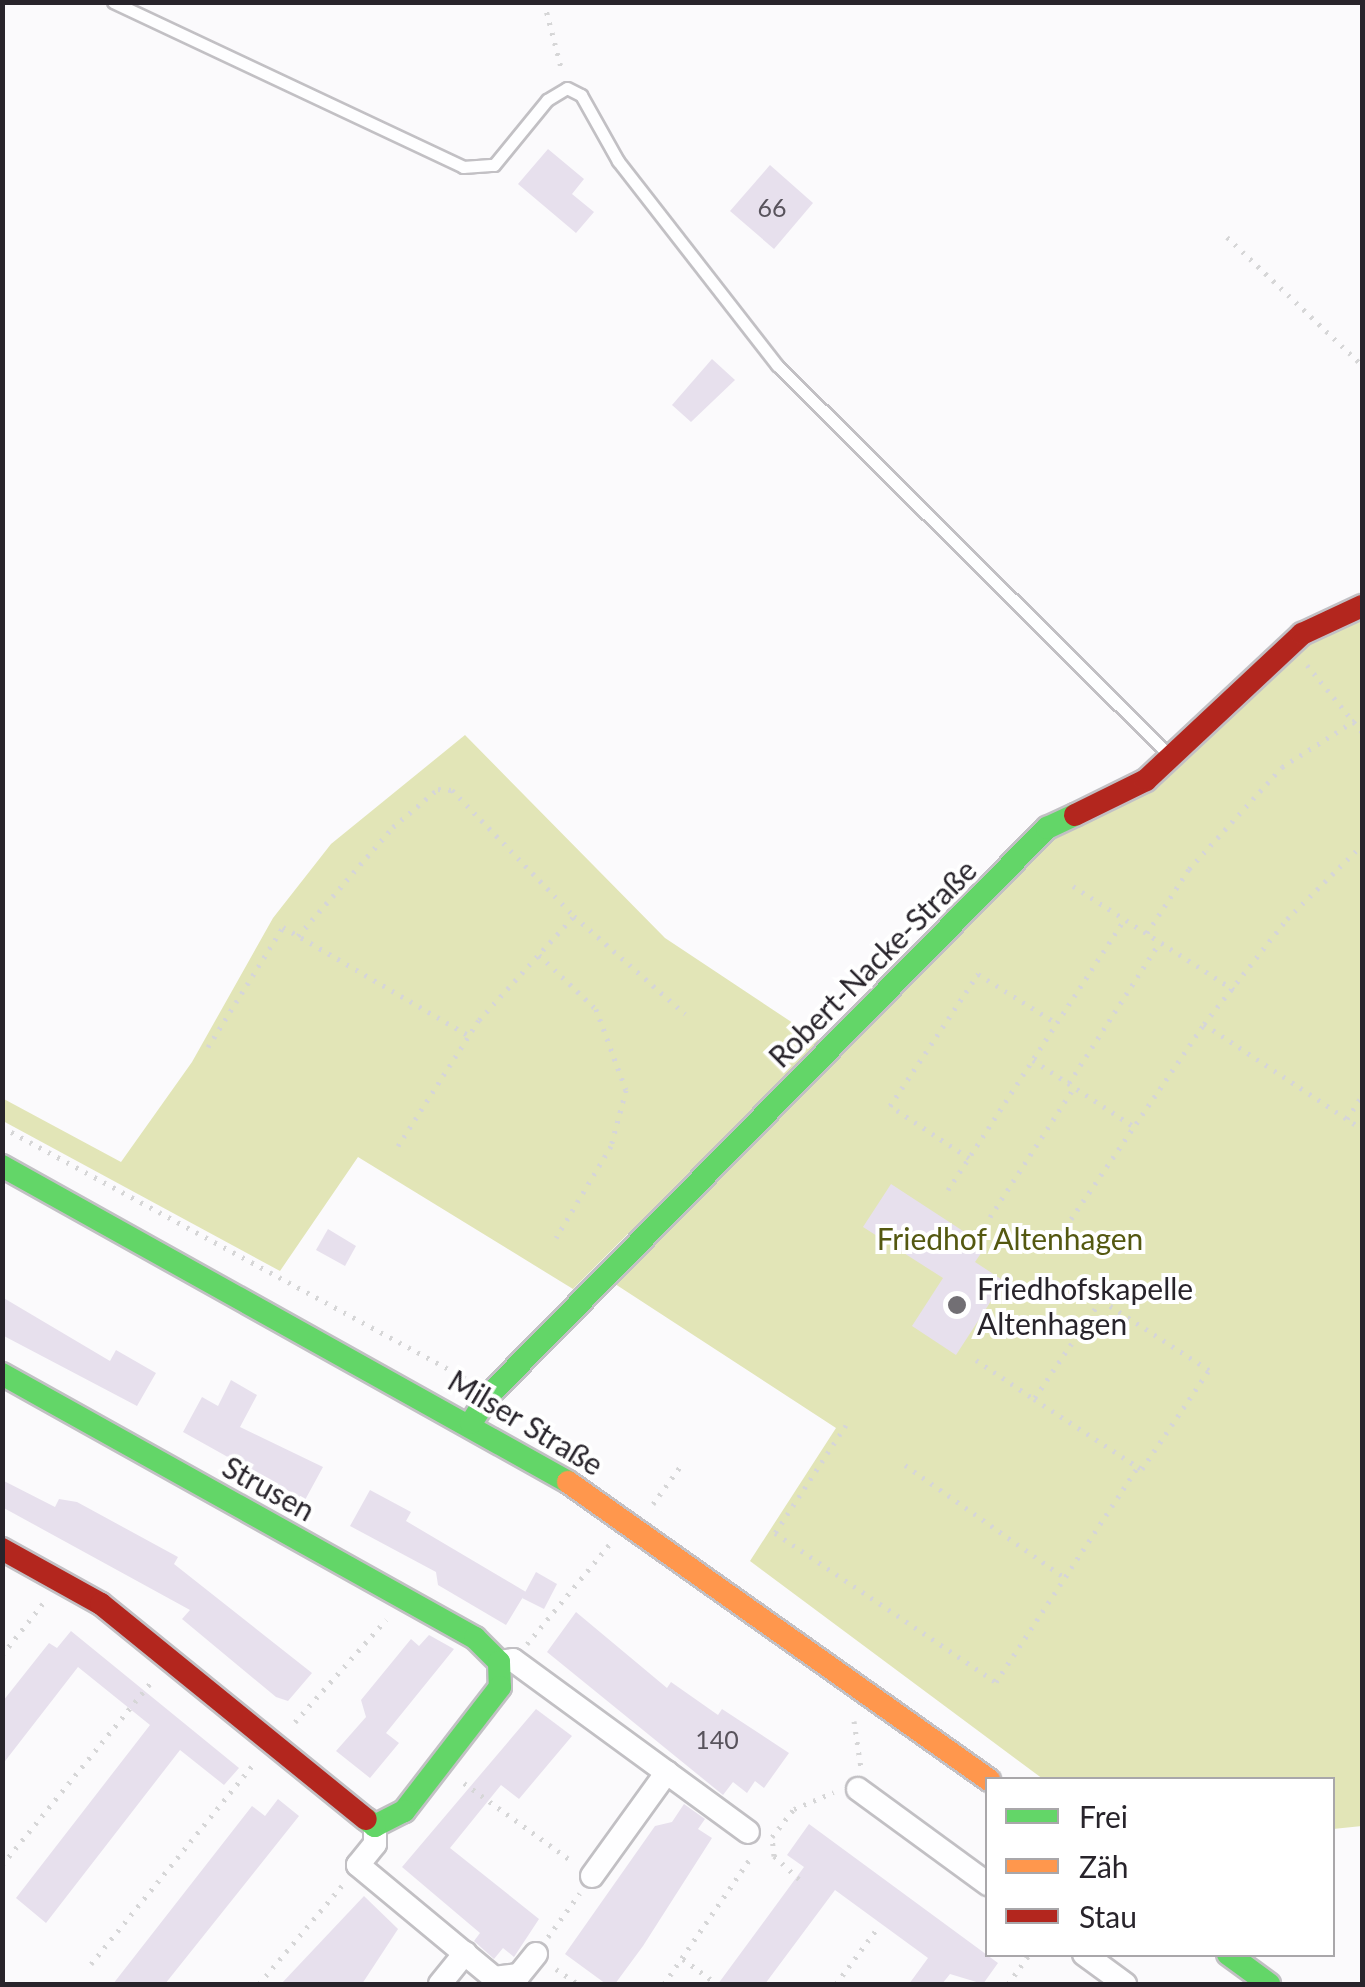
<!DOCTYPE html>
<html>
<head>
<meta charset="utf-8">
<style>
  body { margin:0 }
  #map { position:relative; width:1365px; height:1987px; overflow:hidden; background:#fbfafc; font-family:Lato,sans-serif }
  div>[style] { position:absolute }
  .green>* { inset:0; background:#e2e5b7 }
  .building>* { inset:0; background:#e7e0ed }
  .path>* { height:5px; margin-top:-2.5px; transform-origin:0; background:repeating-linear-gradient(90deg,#d6d6d7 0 2.5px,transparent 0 10.5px) }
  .roads { filter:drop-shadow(2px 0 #c2c0c4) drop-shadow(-2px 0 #c2c0c4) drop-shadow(0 2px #c2c0c4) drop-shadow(0 -2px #c2c0c4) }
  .lane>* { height:11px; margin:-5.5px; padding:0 5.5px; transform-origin:5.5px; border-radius:5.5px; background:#fefeff }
  .street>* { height:22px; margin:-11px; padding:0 11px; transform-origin:11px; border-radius:11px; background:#fefeff }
  .fast>* { height:22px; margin:-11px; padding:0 11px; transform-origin:11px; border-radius:11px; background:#63d668 }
  .slow>* { height:22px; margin:-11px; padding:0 11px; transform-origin:11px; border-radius:11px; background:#ff974d }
  .jam>* { height:22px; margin:-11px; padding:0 11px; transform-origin:11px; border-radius:11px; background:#b3261e }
  .dots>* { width:28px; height:28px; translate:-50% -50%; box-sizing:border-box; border:5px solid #fff; border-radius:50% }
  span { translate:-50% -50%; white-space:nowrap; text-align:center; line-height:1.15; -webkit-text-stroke:8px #fff; paint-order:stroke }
  .number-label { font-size:25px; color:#58535c }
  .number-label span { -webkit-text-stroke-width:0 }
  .street-label { font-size:30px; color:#28242b }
  .park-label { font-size:30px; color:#545810 }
  .poi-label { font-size:30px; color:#28242b }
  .left { translate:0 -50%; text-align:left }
  .frame { position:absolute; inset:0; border:5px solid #28242b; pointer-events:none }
  .legend { position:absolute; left:985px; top:1777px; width:350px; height:180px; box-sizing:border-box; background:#fff; border:2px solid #a9a7aa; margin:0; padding:12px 18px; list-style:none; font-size:30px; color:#28242b }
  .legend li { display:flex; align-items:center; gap:20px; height:50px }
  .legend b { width:50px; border:2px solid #a9a7aa }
</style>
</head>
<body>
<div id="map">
  <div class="green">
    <div style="clip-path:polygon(1362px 620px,1362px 1826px,1333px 1829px,1332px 1780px,1043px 1779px,750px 1561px,836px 1428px,612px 1282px,1058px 831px,1312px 640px)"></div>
    <div style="clip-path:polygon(465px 735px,665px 938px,820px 1041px,573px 1289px,358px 1157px,280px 1271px,3px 1121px,2px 1098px,121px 1162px,192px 1062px,273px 918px,331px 844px)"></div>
  </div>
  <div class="building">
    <div style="clip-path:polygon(548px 149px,584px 179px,572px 194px,594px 212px,576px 233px,518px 184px)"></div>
    <div style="clip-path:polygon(770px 165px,813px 203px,774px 249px,730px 211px)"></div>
    <div style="clip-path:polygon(712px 359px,735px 380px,691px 422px,672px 405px)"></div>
    <div style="clip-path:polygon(891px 1184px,986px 1246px,975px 1262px,1004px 1281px,956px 1355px,912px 1326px,943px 1278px,863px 1227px)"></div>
    <div style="clip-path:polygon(328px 1229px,356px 1246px,345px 1266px,316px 1250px)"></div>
    <div style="clip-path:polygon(2px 1297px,110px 1361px,116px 1350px,156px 1373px,137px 1406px,2px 1335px)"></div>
    <div style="clip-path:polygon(231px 1380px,257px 1395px,240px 1427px,323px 1467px,305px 1500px,183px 1432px,202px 1397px,218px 1406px)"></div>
    <div style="clip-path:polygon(2px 1480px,55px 1507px,59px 1499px,77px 1502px,178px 1557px,174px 1564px,312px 1673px,288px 1701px,276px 1697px,182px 1619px,190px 1610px,2px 1507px)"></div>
    <div style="clip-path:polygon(370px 1490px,411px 1512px,406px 1521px,526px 1592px,506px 1625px,438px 1585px,436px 1572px,350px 1526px)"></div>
    <div style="clip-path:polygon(536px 1572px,557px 1584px,544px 1609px,522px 1598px)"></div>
    <div style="clip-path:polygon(576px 1612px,667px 1688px,671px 1682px,718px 1715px,722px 1709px,789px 1753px,764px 1788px,755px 1781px,747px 1793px,733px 1782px,723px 1795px,547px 1652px)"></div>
    <div style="clip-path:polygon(71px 1631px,239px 1768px,224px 1785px,180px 1750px,46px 1923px,16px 1898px,150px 1725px,78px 1667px,2px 1765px,3px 1701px,49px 1643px,57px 1648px)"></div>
    <div style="clip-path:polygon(429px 1635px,454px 1649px,386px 1733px,399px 1743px,370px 1778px,336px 1751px,366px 1717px,361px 1700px,411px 1639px,419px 1646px)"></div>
    <div style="clip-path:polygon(536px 1709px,572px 1736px,519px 1799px,501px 1785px,450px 1848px,539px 1919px,514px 1957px,503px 1948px,494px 1959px,474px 1941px,480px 1933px,402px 1867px)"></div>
    <div style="clip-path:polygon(278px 1799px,299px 1816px,165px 1984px,113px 1984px,252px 1806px,265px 1816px)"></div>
    <div style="clip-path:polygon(684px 1804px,705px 1819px,698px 1829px,712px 1838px,643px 1946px,615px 1984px,606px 1984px,565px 1954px,655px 1826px,672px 1822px)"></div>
    <div style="clip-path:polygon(809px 1824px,998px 1963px,983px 1984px,950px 1974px,942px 1984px,909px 1984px,928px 1958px,835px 1890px,765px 1984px,718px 1984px,804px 1867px,787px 1855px)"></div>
    <div style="clip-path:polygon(364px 1896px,398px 1929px,362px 1984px,281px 1984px)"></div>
  </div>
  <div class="path">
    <div style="left:544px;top:2px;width:71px;rotate:75.4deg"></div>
    <div style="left:1227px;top:237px;width:186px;rotate:43.5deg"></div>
    <div style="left:1307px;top:665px;width:87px;rotate:50.6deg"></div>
    <div style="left:1073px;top:886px;width:194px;rotate:32.8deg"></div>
    <div style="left:1147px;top:933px;width:77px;rotate:-56.7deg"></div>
    <div style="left:1189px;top:869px;width:138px;rotate:-47.6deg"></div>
    <div style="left:1282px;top:767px;width:95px;rotate:-32.5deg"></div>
    <div style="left:298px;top:936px;width:145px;rotate:-48.9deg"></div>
    <div style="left:393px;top:827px;width:59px;rotate:-40.2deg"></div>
    <div style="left:438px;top:789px;width:14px;rotate:4deg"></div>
    <div style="left:452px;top:790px;width:175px;rotate:45.9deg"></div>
    <div style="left:574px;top:916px;width:148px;rotate:41.4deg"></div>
    <div style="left:539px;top:955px;width:79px;rotate:43.5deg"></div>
    <div style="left:596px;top:1009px;width:86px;rotate:69.7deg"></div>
    <div style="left:626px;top:1090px;width:58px;rotate:105deg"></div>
    <div style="left:611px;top:1146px;width:107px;rotate:120.9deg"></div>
    <div style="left:1204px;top:1024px;width:190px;rotate:33.6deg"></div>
    <div style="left:208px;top:1047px;width:142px;rotate:-58deg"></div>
    <div style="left:283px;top:927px;width:214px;rotate:30.3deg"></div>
    <div style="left:1033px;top:1060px;width:120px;rotate:33.4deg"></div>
    <div style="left:1069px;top:1083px;width:168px;rotate:-57.2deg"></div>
    <div style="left:1347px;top:1119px;width:27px;rotate:-57deg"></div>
    <div style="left:2px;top:1127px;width:527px;rotate:28.46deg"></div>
    <div style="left:398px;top:1146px;width:150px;rotate:-57.3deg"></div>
    <div style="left:479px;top:1020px;width:141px;rotate:-47.6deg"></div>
    <div style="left:969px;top:1158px;width:95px;rotate:-146.6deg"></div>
    <div style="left:890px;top:1106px;width:159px;rotate:-56.3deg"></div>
    <div style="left:978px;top:974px;width:92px;rotate:32.1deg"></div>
    <div style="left:948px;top:1190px;width:325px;rotate:-56.9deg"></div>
    <div style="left:990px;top:1217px;width:156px;rotate:-57deg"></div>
    <div style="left:1071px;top:1219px;width:236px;rotate:-55.7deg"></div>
    <div style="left:1204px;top:1024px;width:134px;rotate:-51.7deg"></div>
    <div style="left:1287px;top:919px;width:105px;rotate:-44.6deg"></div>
    <div style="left:976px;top:1360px;width:70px;rotate:33.9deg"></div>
    <div style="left:1034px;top:1399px;width:124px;rotate:33.2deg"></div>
    <div style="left:1138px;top:1467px;width:4px;rotate:27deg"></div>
    <div style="left:1142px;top:1469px;width:120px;rotate:-55.9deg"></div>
    <div style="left:1209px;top:1370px;width:129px;rotate:-147.1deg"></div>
    <div style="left:1101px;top:1300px;width:120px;rotate:124.1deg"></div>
    <div style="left:846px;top:1425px;width:129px;rotate:123.3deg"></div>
    <div style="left:775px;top:1533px;width:267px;rotate:34deg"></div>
    <div style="left:996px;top:1682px;width:258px;rotate:-56.6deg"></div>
    <div style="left:905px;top:1465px;width:196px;rotate:35.2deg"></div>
    <div style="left:653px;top:1504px;width:46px;rotate:-53.9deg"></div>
    <div style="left:527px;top:1644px;width:129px;rotate:-50.4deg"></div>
    <div style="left:2px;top:1655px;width:68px;rotate:-51.6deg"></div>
    <div style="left:854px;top:1721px;width:48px;rotate:81.5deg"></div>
    <div style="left:295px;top:1722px;width:137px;rotate:-48.3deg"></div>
    <div style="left:464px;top:1783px;width:135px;rotate:35.9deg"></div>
    <div style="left:2px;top:1865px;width:236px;rotate:-50.8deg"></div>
    <div style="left:799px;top:1879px;width:34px;rotate:-137deg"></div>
    <div style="left:774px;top:1856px;width:19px;rotate:-96deg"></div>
    <div style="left:772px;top:1837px;width:36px;rotate:-52deg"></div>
    <div style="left:794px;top:1809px;width:43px;rotate:-23deg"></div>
    <div style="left:548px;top:1937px;width:54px;rotate:-54deg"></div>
    <div style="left:683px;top:1959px;width:42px;rotate:36.3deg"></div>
    <div style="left:91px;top:1964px;width:260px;rotate:-50.9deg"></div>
    <div style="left:556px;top:1969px;width:27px;rotate:34deg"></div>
    <div style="left:259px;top:1984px;width:132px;rotate:-49.9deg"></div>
    <div style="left:664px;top:1984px;width:155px;rotate:-55.5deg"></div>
    <div style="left:836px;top:1984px;width:67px;rotate:-53.5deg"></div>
    <div style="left:1008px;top:1984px;width:37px;rotate:-54deg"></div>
  </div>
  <div class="roads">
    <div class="lane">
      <div style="left:113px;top:2px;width:387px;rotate:25.2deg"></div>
      <div style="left:463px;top:167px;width:31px;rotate:-4deg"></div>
      <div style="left:494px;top:165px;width:84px;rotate:-50.8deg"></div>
      <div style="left:547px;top:100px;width:23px;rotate:-31deg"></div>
      <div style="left:567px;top:88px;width:16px;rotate:27deg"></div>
      <div style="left:581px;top:95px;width:76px;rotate:60.7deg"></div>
      <div style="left:618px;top:161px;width:259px;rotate:52.1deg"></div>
      <div style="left:777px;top:365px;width:554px;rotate:44.85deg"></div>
    </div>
    <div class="street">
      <div style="left:499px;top:1662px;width:14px;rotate:-8deg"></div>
      <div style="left:513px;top:1660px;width:291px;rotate:36.2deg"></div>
      <div style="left:858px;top:1789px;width:161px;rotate:36.2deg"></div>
      <div style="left:375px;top:1826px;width:18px;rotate:90deg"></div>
      <div style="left:375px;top:1844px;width:27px;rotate:129deg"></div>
      <div style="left:358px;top:1865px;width:177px;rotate:39.7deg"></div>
      <div style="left:494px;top:1978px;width:25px;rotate:-7deg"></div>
      <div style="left:519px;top:1975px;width:27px;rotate:-51deg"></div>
      <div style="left:592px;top:1876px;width:128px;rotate:-54.2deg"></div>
      <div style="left:1084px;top:1954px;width:51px;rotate:36.2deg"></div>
      <div style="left:440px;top:1984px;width:40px;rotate:-51deg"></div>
    </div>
    <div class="fast">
      <div style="left:2px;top:1166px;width:648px;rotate:29.17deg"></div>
      <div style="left:2px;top:1374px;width:542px;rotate:29.17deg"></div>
      <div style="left:475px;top:1638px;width:34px;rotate:45deg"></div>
      <div style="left:499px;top:1662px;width:25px;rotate:88deg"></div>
      <div style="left:500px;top:1687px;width:157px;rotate:127.7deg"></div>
      <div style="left:404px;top:1811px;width:33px;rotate:153deg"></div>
      <div style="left:375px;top:1826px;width:11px;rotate:-142deg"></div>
      <div style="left:471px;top:1423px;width:33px;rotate:-57deg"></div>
      <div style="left:489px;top:1395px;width:796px;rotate:-45.46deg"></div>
      <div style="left:1047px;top:828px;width:31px;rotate:-25deg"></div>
      <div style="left:1228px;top:1954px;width:51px;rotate:36.2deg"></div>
    </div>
    <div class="slow">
      <div style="left:568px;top:1482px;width:516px;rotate:35.29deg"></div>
    </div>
    <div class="jam">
      <div style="left:1075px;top:815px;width:79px;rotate:-26.2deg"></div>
      <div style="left:1146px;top:780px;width:214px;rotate:-43.1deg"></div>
      <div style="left:1302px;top:634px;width:66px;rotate:-25deg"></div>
      <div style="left:2px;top:1549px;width:113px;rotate:29.1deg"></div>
      <div style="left:101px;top:1604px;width:341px;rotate:39.1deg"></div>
    </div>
  </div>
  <div class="dots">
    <div style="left:957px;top:1305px;background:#726f74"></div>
  </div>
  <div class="number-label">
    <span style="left:772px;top:207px">66</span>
    <span style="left:717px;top:1739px">140</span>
  </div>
  <div class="street-label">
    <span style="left:872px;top:963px;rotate:-45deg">Robert-Nacke-Straße</span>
    <span style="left:526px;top:1422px;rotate:31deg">Milser Straße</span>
    <span style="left:269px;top:1488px;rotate:29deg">Strusen</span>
  </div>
  <div class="park-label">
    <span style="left:1010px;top:1238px">Friedhof Altenhagen</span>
  </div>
  <div class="poi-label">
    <span class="left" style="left:977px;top:1305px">Friedhofskapelle<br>Altenhagen</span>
  </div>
  <div class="frame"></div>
  <ul class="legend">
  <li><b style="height:12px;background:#63d668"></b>Frei</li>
  <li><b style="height:12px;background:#ff974d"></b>Zäh</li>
  <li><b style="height:12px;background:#b3261e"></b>Stau</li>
  </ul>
</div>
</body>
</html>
